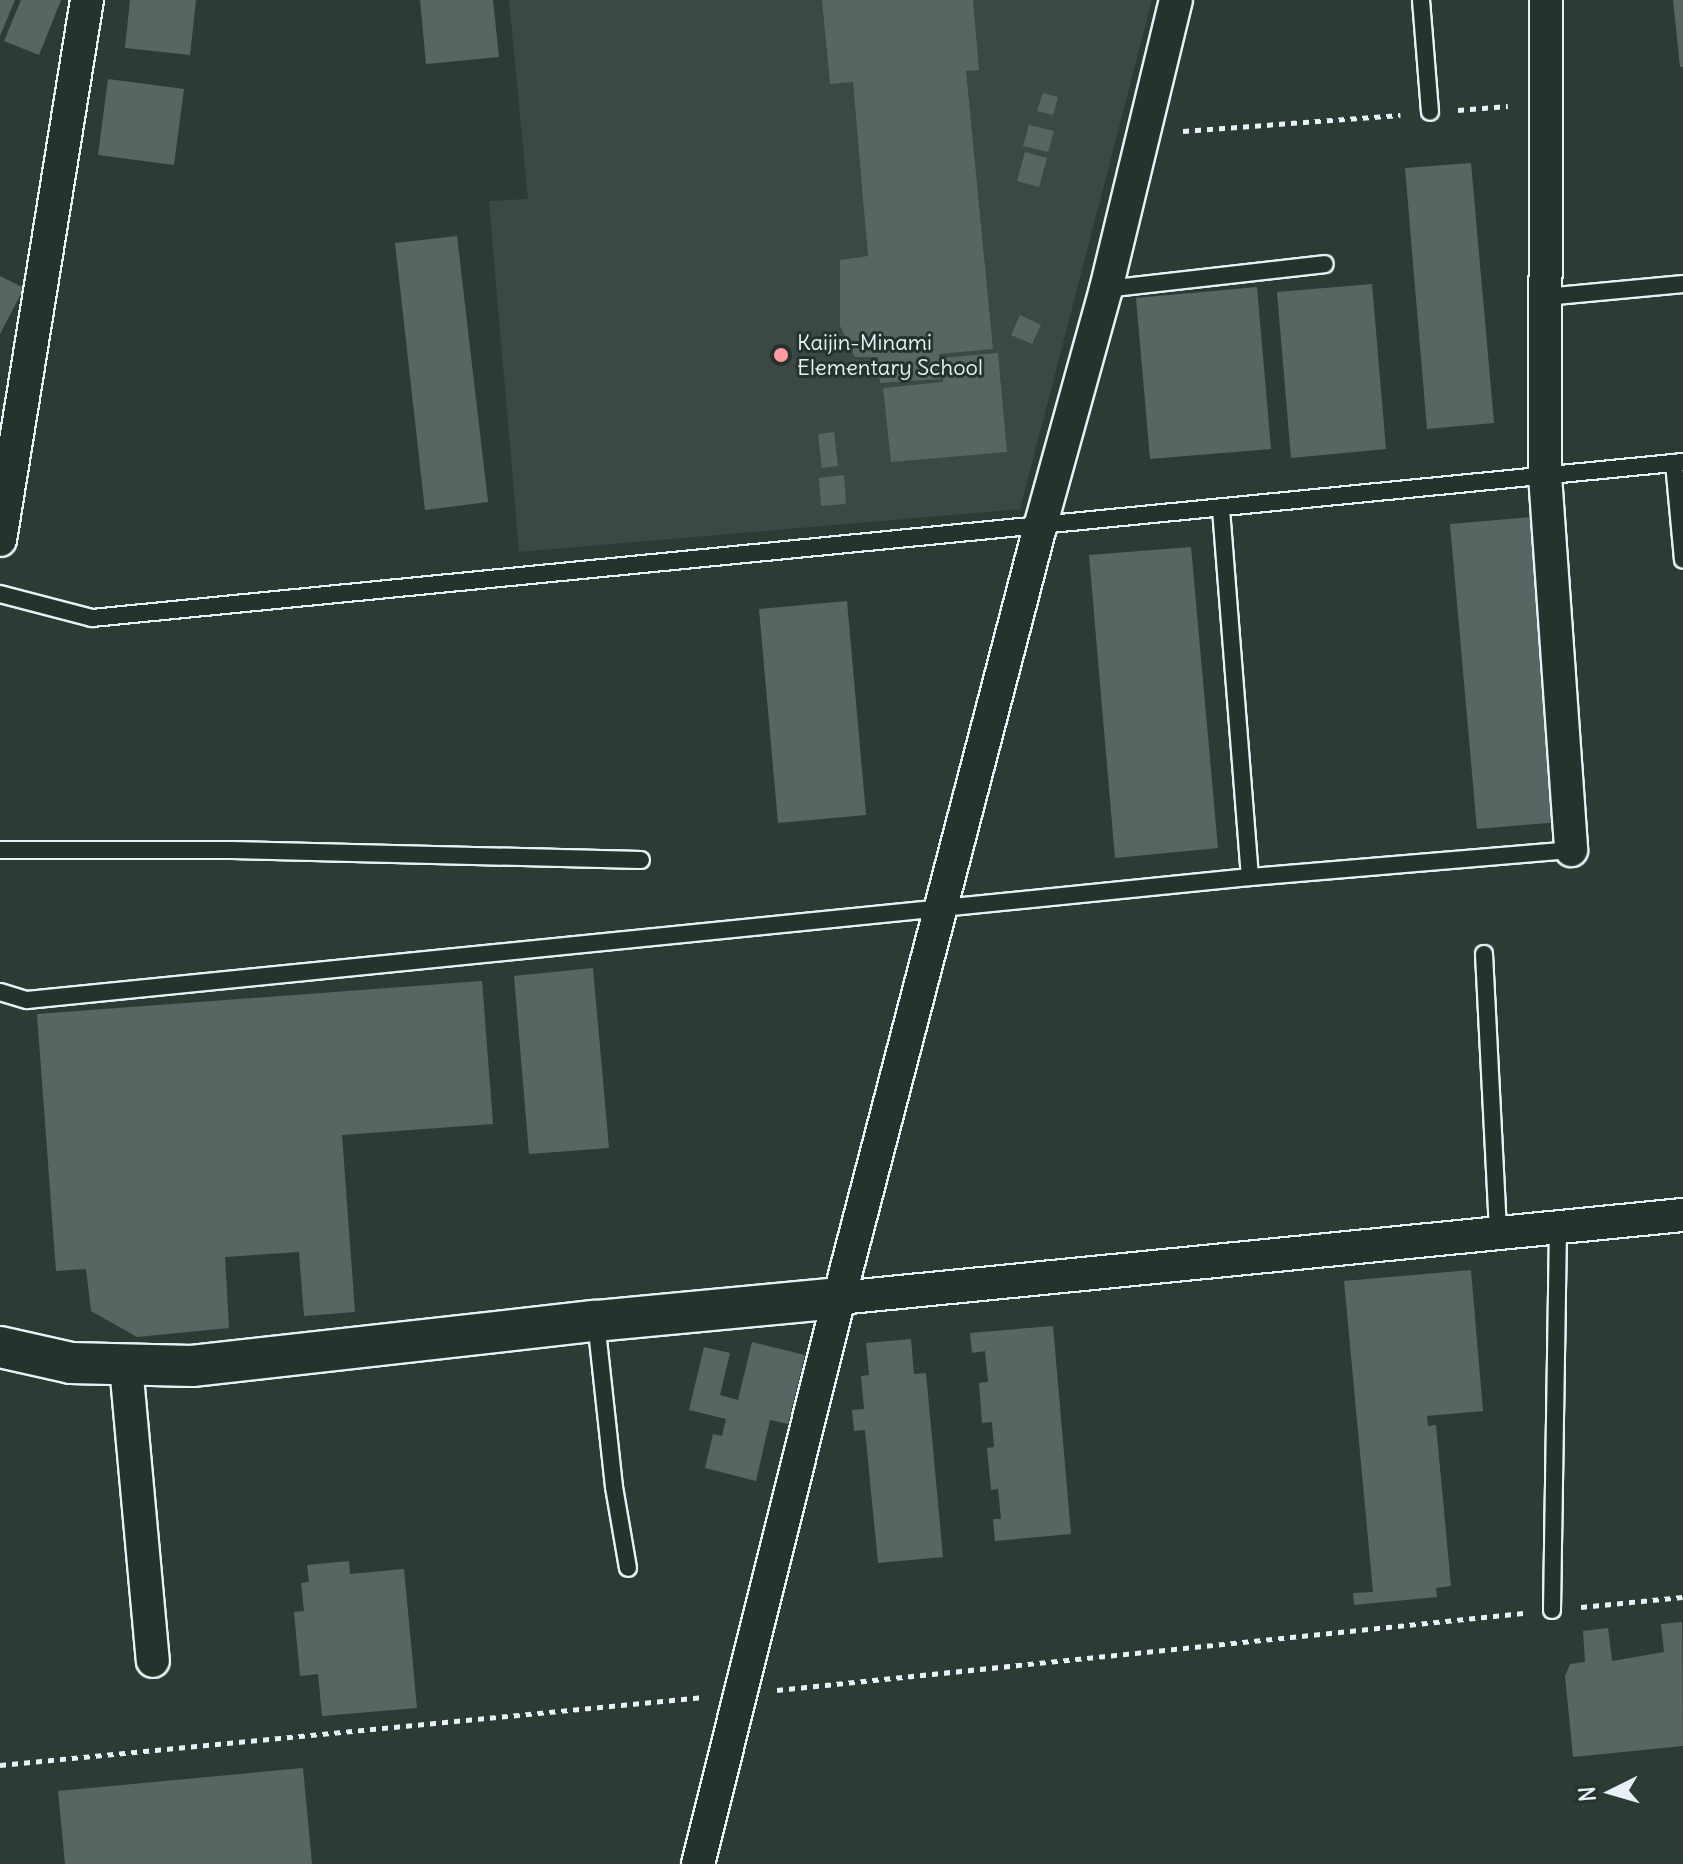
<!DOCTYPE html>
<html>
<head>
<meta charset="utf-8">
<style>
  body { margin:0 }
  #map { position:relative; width:1683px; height:1864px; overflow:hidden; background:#2e3b35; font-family:Delius,sans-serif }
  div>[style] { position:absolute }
  .built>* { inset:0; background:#3b4843 }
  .building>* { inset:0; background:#596563 }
  .path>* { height:5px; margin-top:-2.5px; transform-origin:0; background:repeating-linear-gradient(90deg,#e8f1f8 0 6px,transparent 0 12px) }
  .roads { filter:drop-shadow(2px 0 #e8f1f8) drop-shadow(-2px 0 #e8f1f8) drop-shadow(0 2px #e8f1f8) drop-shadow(0 -2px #e8f1f8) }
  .service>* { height:16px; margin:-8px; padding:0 8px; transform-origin:8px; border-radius:8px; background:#26332d }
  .minor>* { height:32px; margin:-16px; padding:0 16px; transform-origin:16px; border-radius:16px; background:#26332d }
  .tertiary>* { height:40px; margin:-20px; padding:0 20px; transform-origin:20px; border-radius:20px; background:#26332d }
  .dots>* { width:22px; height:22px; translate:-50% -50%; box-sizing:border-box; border:4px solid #26332d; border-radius:50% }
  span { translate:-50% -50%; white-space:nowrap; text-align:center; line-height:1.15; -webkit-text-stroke:6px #26332d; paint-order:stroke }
  .poi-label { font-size:22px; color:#e8f1f8 }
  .left { translate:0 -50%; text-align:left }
  .north { position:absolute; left:1571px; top:1752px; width:80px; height:80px; -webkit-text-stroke:6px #26332d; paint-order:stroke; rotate:265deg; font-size:22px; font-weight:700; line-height:32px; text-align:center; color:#e8f1f8 }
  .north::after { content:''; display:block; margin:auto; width:28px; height:36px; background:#e8f1f8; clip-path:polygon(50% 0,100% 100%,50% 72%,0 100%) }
</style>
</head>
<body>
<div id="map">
  <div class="built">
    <div style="clip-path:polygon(509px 0,1152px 0,1020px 509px,519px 552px,489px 201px,528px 199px)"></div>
  </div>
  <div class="building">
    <div style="clip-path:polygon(0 0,15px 0,0 36px)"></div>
    <div style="clip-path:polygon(21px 0,61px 0,39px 55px,4px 41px)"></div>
    <div style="clip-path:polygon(130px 0,196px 0,190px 55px,125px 48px)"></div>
    <div style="clip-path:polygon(420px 0,493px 0,499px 57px,426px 64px)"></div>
    <div style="clip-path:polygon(822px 0,973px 0,979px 70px,966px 71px,993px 349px,939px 354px,941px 379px,880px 383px,878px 357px,855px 357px,840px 326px,840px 260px,868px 256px,853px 82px,830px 84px)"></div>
    <div style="clip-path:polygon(1673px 0,1683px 0,1683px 67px,1680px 67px)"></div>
    <div style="clip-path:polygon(108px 79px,184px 89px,174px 165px,98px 155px)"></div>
    <div style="clip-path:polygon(1043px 93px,1058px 97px,1053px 115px,1037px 111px)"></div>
    <div style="clip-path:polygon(1029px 125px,1054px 131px,1048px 152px,1023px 146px)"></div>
    <div style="clip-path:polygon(1025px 152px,1047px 158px,1039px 187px,1017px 181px)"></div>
    <div style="clip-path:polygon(1471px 163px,1494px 423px,1427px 429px,1405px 168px)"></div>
    <div style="clip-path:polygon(457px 236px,488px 502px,425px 510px,395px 243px)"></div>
    <div style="clip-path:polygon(0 276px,24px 288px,0 334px)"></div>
    <div style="clip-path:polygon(1372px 284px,1386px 449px,1291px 458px,1277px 292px)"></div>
    <div style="clip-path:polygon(1257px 287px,1271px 449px,1150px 459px,1136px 298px)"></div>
    <div style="clip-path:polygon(1020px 315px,1041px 325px,1032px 344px,1011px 335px)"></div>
    <div style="clip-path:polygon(998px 353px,1007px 452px,891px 462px,883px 388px,943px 382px,941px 358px)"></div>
    <div style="clip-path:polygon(834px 432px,838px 466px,822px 468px,818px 434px)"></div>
    <div style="clip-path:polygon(844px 475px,846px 504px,821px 506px,819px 478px)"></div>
    <div style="clip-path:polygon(1532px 517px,1559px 822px,1477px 829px,1450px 524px)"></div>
    <div style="clip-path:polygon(1191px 547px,1218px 848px,1115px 858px,1089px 555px)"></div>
    <div style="clip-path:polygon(847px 601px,866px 815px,778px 823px,759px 609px)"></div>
    <div style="clip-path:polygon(593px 968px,609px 1148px,529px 1154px,514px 976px)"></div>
    <div style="clip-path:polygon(482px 981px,493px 1124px,342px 1135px,355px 1312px,304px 1316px,299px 1252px,225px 1257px,229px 1328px,137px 1337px,91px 1311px,86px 1269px,56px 1271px,37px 1014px)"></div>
    <div style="clip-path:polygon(1471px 1270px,1483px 1411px,1427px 1416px,1428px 1426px,1436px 1425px,1451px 1586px,1436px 1588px,1437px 1597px,1354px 1605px,1353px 1593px,1373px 1592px,1344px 1281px)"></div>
    <div style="clip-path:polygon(1053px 1326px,1071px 1534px,995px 1541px,993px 1519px,1001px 1519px,998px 1489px,991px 1490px,987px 1448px,994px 1447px,992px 1422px,982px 1423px,979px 1383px,988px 1382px,985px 1351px,972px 1353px,970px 1333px)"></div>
    <div style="clip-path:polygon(911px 1339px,914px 1374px,926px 1373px,943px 1557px,878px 1563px,865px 1430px,854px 1431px,852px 1410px,864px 1409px,861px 1376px,869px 1375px,866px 1343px)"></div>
    <div style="clip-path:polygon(752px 1342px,805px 1355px,788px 1424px,770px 1420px,756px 1481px,705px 1468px,713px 1434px,722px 1436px,726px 1419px,689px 1410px,704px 1347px,730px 1353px,720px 1395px,738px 1400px)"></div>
    <div style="clip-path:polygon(349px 1561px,350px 1574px,404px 1569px,417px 1708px,322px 1716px,318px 1674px,300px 1676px,294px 1612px,304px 1611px,301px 1583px,309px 1582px,307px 1565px)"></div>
    <div style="clip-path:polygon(1682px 1622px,1683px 1746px,1573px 1757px,1565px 1676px,1570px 1664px,1585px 1662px,1583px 1631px,1608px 1628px,1612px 1661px,1664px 1652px,1661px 1624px)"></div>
    <div style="clip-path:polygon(303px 1768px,312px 1864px,65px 1864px,58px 1791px)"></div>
  </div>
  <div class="path">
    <div style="left:1458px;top:110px;width:50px;rotate:-4.6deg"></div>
    <div style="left:1183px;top:131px;width:218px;rotate:-4.2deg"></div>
    <div style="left:1581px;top:1607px;width:102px;rotate:-5.6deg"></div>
    <div style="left:777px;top:1690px;width:750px;rotate:-5.89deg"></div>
    <div style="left:0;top:1765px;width:707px;rotate:-5.52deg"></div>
  </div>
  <div class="roads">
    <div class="service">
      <div style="left:1421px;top:0;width:112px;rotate:85.4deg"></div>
      <div style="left:1106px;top:289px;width:220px;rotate:-6.5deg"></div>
      <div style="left:1545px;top:297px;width:139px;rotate:-5.4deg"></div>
      <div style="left:1674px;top:463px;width:97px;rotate:84.7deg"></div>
      <div style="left:1221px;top:509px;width:369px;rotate:85.5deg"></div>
      <div style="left:0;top:594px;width:95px;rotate:14.6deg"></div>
      <div style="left:92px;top:618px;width:1599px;rotate:-5.6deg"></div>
      <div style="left:0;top:850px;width:232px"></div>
      <div style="left:232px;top:850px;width:409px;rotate:1.4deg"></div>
      <div style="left:1484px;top:954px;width:279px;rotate:87.1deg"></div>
      <div style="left:0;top:992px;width:28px;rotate:17deg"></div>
      <div style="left:27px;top:1000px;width:1229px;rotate:-5.74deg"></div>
      <div style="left:1250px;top:877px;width:322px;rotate:-4.8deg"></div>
      <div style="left:596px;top:1321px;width:167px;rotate:83.8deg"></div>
      <div style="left:614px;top:1487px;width:82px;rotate:80.2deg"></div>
      <div style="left:1552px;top:1610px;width:383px;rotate:-89.1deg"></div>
    </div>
    <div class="minor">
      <div style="left:1546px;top:0;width:475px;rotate:90.1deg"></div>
      <div style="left:1545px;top:475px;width:376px;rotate:86deg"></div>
      <div style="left:0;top:540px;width:547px;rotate:-80.85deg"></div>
      <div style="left:839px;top:1298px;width:848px;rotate:-5.62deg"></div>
      <div style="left:126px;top:1366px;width:296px;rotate:84.8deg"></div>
      <div style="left:698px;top:1864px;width:583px;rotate:-76.01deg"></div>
      <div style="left:839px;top:1298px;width:797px;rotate:-75.39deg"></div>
      <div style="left:1040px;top:527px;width:247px;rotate:-74.5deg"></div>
      <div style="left:1106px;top:289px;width:297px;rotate:-76.4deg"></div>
    </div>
    <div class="tertiary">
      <div style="left:0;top:1347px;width:73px;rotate:12.7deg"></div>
      <div style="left:71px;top:1363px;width:121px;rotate:1.4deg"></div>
      <div style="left:192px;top:1366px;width:406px;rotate:-6.4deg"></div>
      <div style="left:596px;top:1321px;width:244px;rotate:-5.4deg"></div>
    </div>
  </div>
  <div class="dots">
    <div style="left:781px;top:355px;background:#ff9aa2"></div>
  </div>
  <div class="poi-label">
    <span class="left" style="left:797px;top:355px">Kaijin-Minami<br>Elementary School</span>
  </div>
  <div class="north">N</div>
</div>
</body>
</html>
